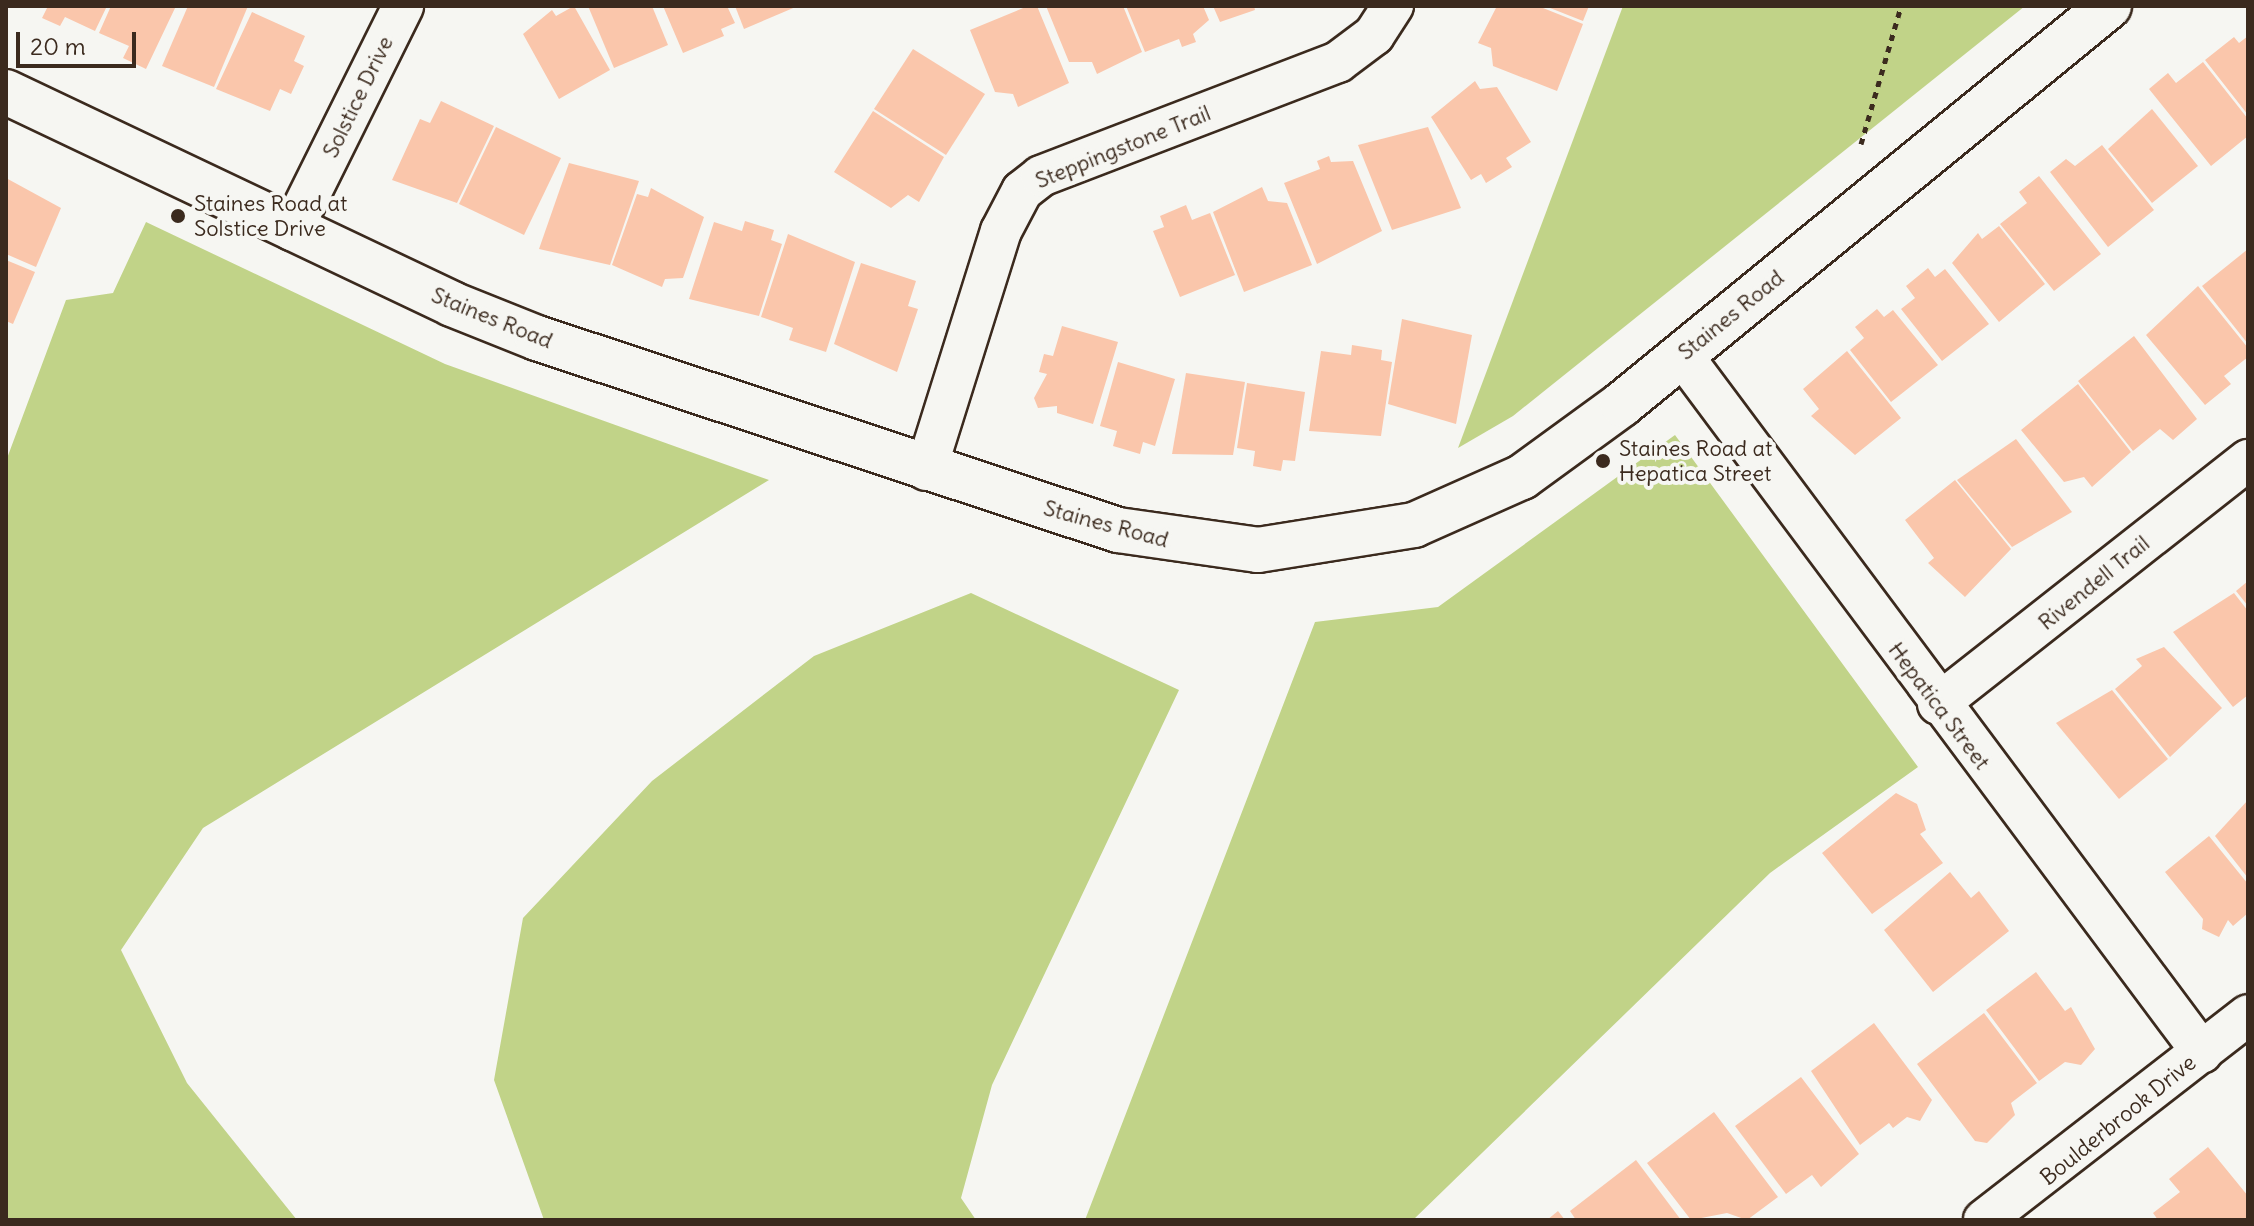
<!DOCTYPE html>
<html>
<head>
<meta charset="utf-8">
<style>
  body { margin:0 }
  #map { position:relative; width:2254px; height:1226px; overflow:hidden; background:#f6f6f2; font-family:Delius,sans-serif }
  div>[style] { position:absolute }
  .green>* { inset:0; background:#c1d388 }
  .building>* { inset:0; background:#fac6ab }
  .path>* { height:5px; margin-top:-2.5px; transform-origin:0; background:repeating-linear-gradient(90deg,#3b2a1e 0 6px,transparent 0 12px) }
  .roads { filter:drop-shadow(2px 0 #3b2a1e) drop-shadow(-2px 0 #3b2a1e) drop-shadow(0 2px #3b2a1e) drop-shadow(0 -2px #3b2a1e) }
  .minor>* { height:40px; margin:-20px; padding:0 20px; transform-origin:20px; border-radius:20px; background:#f6f6f2 }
  .tertiary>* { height:44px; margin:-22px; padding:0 22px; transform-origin:22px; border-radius:22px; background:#f6f6f2 }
  .dots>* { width:22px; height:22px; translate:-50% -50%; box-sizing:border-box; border:4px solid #f6f6f2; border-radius:50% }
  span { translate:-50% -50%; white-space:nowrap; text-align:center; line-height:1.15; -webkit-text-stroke:8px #f6f6f2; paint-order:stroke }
  .street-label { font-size:22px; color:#3b2a1e }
  .poi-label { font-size:22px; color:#3b2a1e }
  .left { translate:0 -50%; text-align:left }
  .frame { position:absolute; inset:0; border:8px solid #3b2a1e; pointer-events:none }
  .scale { position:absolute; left:16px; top:32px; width:120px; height:36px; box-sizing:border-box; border:4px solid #3b2a1e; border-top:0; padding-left:10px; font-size:24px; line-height:28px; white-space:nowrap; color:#3b2a1e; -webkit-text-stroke:6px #f6f6f2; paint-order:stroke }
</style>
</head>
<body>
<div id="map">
  <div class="green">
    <div style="clip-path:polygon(1623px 6px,2025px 6px,1513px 416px,1458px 448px)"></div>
    <div style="clip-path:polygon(146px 222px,445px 364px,769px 480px,203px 828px,121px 950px,187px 1083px,297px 1220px,6px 1220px,6px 461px,66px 300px,113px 293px)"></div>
    <div style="clip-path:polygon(1675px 435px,1918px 767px,1770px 873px,1413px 1220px,1085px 1220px,1315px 622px,1438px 607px)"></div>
    <div style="clip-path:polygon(971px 593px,1179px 690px,992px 1085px,961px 1198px,976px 1220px,544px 1220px,494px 1080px,523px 918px,652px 781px,814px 656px)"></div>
  </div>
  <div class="building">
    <div style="clip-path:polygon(48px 6px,107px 6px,95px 31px,65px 17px,60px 26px,42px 18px)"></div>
    <div style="clip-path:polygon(111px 6px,176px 6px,146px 69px,123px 58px,129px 46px,99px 33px)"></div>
    <div style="clip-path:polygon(188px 6px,248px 6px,214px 87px,162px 66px)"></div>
    <div style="clip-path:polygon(574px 6px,610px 70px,559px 99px,523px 34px,552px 10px,556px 16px)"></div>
    <div style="clip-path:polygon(588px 6px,652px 6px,668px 45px,614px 68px)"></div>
    <div style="clip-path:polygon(663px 6px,727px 6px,735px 23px,721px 29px,724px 36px,683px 53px)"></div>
    <div style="clip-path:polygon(735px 6px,798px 6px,744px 29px)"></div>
    <div style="clip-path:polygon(1028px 6px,1037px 6px,1069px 83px,1018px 107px,1013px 94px,995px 92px,970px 30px)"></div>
    <div style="clip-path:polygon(1046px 6px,1123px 6px,1142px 52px,1097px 74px,1092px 62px,1069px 62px)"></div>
    <div style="clip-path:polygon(1126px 6px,1203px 6px,1209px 20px,1193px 34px,1196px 42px,1182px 47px,1179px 39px,1145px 52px)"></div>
    <div style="clip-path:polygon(1213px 6px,1254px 6px,1255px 10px,1220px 22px)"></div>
    <div style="clip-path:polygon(1497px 6px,1538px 6px,1583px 24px,1557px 91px,1493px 66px,1491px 48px,1478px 43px)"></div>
    <div style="clip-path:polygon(1545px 6px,1589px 6px,1583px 21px)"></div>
    <div style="clip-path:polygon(252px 12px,305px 36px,294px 61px,304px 66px,291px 94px,280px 89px,270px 111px,216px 89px)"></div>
    <div style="clip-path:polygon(2248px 36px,2248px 115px,2205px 60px,2234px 37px,2239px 43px)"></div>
    <div style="clip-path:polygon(913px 49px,985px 94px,946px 155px,874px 109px)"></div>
    <div style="clip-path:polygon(2203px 62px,2248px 119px,2248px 136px,2211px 166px,2149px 89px,2168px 73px,2176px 83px)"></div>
    <div style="clip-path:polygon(1475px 81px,1480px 89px,1497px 87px,1531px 142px,1506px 158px,1512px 167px,1486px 183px,1481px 174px,1471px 180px,1431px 117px)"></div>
    <div style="clip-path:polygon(441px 101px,494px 126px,457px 203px,392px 180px,420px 119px,430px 123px)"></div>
    <div style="clip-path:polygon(2152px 109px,2198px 166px,2152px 203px,2108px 149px)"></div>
    <div style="clip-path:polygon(873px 111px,944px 157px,919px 202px,908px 195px,891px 208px,834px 172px)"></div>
    <div style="clip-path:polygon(496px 127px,561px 158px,524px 235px,459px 204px)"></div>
    <div style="clip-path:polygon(1428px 127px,1461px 208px,1392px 230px,1358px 145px)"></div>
    <div style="clip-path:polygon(2102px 145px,2154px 210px,2108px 247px,2050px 172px,2066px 159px,2075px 166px)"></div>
    <div style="clip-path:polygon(1329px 156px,1331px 162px,1353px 161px,1382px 231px,1317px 264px,1284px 183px,1320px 169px,1317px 161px)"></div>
    <div style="clip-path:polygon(569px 163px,639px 181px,610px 265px,539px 249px)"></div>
    <div style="clip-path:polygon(2039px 176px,2101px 254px,2054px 291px,2000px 224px,2027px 203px,2019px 192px)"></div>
    <div style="clip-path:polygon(6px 178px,61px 208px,36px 267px,6px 254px)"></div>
    <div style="clip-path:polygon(1262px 187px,1268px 201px,1287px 203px,1312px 265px,1244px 292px,1213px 212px)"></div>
    <div style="clip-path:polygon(651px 188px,704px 217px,683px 278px,665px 279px,662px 287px,612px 265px,637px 194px,648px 197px)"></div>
    <div style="clip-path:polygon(1186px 205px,1192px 220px,1210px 213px,1235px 275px,1180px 297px,1153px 231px,1164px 227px,1160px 216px)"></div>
    <div style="clip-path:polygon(745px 221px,774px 230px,771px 240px,782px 244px,759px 316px,689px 299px,714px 222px,742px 231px)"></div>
    <div style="clip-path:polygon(1999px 226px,2045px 284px,1999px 322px,1952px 263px,1978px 233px,1982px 239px)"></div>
    <div style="clip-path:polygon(788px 234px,855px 262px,826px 352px,789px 340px,793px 328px,761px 317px)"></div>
    <div style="clip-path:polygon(2248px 249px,2248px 344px,2202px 286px)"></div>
    <div style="clip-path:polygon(6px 260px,35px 272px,13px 324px,6px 321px)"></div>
    <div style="clip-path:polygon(861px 263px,916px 281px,908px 306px,918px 309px,897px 372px,834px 344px)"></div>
    <div style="clip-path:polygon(1928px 268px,1935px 277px,1945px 269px,1989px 324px,1942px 361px,1901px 309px,1915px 298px,1906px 286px)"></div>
    <div style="clip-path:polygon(2198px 286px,2248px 348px,2248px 357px,2224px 376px,2231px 384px,2205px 405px,2146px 335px)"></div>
    <div style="clip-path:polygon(1877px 309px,1884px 317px,1893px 310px,1938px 365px,1891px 402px,1850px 350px,1864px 338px,1855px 327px)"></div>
    <div style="clip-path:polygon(1402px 319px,1472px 335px,1456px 424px,1388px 404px)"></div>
    <div style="clip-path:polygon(1062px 326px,1118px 342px,1093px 424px,1057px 413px,1057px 406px,1038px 408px,1034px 398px,1047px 374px,1039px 372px,1044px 354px,1053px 356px)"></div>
    <div style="clip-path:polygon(2134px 336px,2197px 419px,2173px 440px,2160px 429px,2133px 451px,2078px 381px)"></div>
    <div style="clip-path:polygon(1352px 345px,1382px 350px,1381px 360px,1392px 362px,1381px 436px,1309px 431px,1321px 351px,1351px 355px)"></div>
    <div style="clip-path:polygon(1847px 351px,1901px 418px,1855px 455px,1811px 416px,1819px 409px,1803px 389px)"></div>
    <div style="clip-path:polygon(1118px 362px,1175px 379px,1155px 446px,1143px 442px,1140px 454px,1113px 446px,1117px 431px,1100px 426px)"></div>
    <div style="clip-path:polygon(1186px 373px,1245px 382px,1233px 455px,1172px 454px)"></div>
    <div style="clip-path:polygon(1247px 383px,1305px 392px,1295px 461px,1283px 460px,1281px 471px,1253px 466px,1255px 451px,1237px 448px)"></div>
    <div style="clip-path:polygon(2078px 384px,2131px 452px,2092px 487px,2084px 477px,2064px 482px,2021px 430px)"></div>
    <div style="clip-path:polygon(2016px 439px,2072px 512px,2012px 547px,1957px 480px)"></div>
    <div style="clip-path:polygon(1955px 480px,2011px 549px,1965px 597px,1928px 563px,1934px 558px,1905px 520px)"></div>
    <div style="clip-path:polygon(2248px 581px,2248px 606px,2236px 591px)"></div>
    <div style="clip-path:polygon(2234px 593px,2248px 611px,2248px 695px,2233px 707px,2173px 632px)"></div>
    <div style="clip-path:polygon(2164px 647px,2222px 708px,2170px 757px,2115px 689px,2142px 666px,2136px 659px)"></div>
    <div style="clip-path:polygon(2112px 690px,2168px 759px,2119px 799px,2056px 723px)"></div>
    <div style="clip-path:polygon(1896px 793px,1917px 804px,1926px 830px,1920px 834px,1943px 863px,1872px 914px,1822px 853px)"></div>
    <div style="clip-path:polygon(2248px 800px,2248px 878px,2215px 836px)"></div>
    <div style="clip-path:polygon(2209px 836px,2248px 884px,2248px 913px,2233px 926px,2228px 920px,2219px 937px,2202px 929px,2203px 919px,2165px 872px)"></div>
    <div style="clip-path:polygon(1950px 872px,1971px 898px,1979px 891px,2009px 931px,1933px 992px,1884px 930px)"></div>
    <div style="clip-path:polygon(2036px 972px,2065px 1011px,2071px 1007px,2095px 1049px,2081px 1065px,2065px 1062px,2039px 1081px,1986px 1010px)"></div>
    <div style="clip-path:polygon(1984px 1013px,2037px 1083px,2011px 1103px,2015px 1115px,1987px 1143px,1975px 1141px,1917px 1064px)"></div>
    <div style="clip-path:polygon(1874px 1023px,1932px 1100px,1920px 1121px,1907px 1117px,1893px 1128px,1889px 1123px,1860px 1145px,1811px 1071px)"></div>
    <div style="clip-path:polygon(1801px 1077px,1859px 1154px,1821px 1187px,1812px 1175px,1786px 1194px,1735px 1126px)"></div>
    <div style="clip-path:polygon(1714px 1112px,1778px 1197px,1747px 1220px,1727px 1213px,1691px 1220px,1647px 1163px)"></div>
    <div style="clip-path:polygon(2208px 1147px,2248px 1196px,2248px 1220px,2158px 1220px,2153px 1213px,2180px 1192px,2169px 1179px)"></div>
    <div style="clip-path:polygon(1636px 1160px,1681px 1220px,1576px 1220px,1570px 1211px)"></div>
    <div style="clip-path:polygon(1558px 1211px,1565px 1220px,1547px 1220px)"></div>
  </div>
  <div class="path">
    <div style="left:1861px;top:144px;width:144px;rotate:-73.8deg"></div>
  </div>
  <div class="roads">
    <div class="minor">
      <div style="left:292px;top:230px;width:250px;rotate:-63.6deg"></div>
      <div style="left:1682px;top:355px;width:870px;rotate:53.28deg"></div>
      <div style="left:926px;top:470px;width:250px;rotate:-72.6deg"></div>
      <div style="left:1001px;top:231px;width:45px;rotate:-62.3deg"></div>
      <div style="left:1022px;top:191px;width:24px;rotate:-38deg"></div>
      <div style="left:1041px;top:176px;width:318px;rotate:-21deg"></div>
      <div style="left:1338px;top:62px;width:45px;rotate:-36.9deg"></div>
      <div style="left:1374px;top:35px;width:35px;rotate:-57deg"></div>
      <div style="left:1938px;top:704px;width:395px;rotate:-38.2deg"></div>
      <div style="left:1984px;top:1220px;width:334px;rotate:-37.8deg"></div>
    </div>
    <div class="tertiary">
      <div style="left:6px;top:92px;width:494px;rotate:25.4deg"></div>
      <div style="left:452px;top:304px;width:92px;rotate:21.8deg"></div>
      <div style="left:537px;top:338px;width:612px;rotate:18.29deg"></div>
      <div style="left:1118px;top:530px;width:141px;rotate:8.1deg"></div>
      <div style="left:1258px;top:550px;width:158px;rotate:-9.1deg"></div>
      <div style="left:1414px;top:525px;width:118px;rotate:-24deg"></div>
      <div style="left:1522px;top:477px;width:124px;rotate:-36.1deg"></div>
      <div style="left:1622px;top:404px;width:629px;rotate:-39.26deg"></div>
    </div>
  </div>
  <div class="dots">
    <div style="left:178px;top:216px;background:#3b2a1e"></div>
    <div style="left:1603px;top:461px;background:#3b2a1e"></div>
  </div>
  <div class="street-label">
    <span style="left:358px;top:97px;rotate:-64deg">Solstice Drive</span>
    <span style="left:1123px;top:147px;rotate:-22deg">Steppingstone Trail</span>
    <span style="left:1731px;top:315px;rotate:-39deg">Staines Road</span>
    <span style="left:492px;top:318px;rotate:22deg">Staines Road</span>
    <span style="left:1106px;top:524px;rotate:15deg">Staines Road</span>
    <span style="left:2094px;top:583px;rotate:-39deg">Rivendell Trail</span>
    <span style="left:1939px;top:706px;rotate:53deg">Hepatica Street</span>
    <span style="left:2118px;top:1120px;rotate:-39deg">Boulderbrook Drive</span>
  </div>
  <div class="poi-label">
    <span class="left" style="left:194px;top:216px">Staines Road at<br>Solstice Drive</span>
    <span class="left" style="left:1619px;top:461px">Staines Road at<br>Hepatica Street</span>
  </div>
  <div class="frame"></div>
  <div class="scale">20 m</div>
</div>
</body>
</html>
